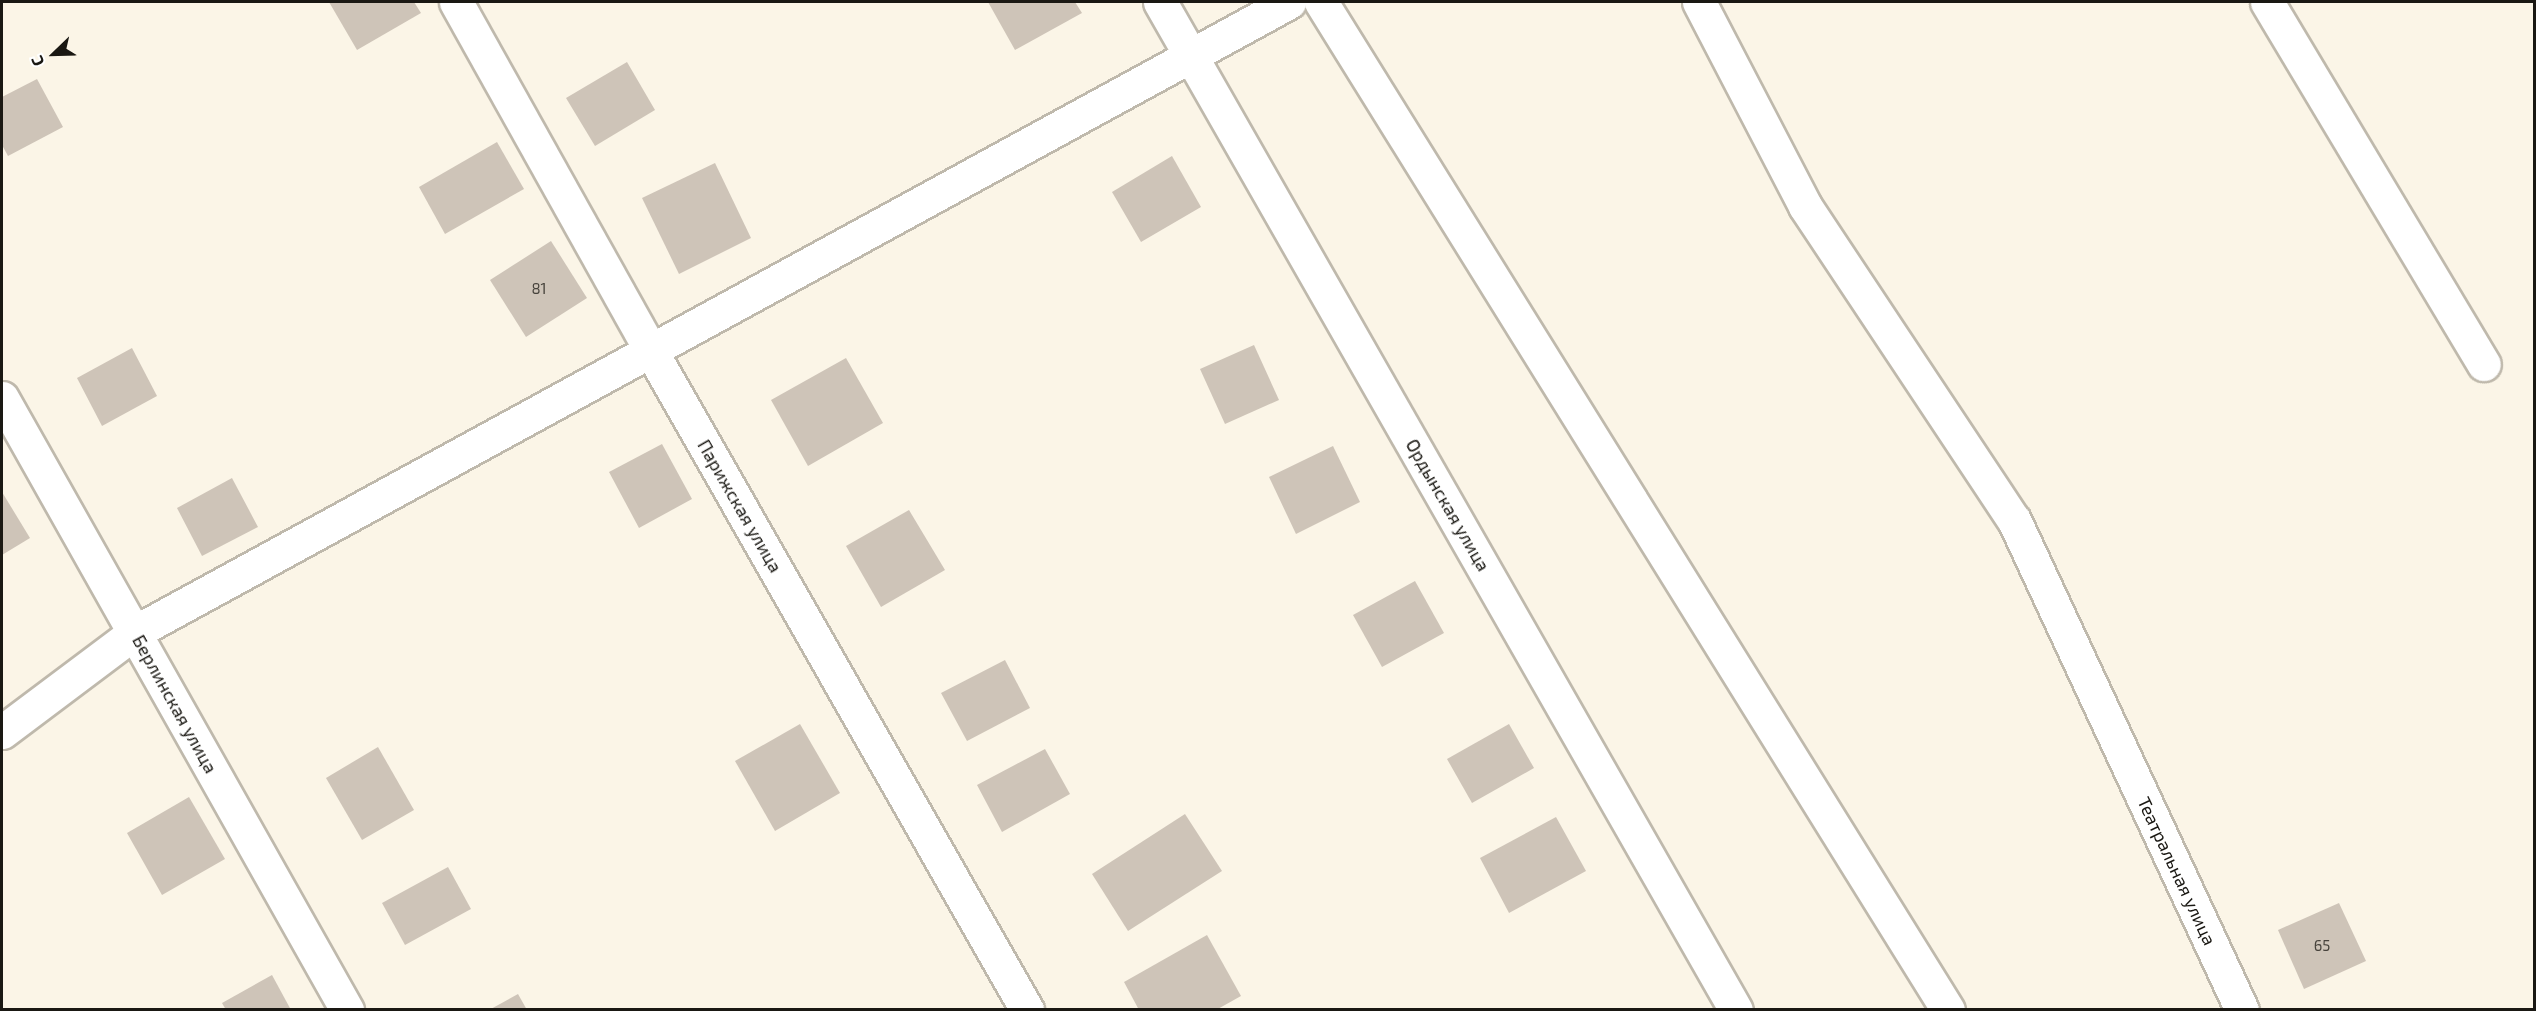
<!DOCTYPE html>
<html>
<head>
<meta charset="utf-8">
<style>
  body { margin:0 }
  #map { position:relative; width:2536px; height:1011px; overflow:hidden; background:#fbf5e7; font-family:"Exo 2",sans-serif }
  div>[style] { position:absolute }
  .building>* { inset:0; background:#cec4b8 }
  .roads { filter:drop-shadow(2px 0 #bfb9ac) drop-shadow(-2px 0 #bfb9ac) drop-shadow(0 2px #bfb9ac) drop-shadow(0 -2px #bfb9ac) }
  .minor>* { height:33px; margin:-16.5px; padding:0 16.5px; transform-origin:16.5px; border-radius:16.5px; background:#fff }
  span { translate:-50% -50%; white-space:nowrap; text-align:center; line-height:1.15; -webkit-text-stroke:6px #fff; paint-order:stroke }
  .number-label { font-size:15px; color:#47433c }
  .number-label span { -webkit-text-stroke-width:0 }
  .street-label { font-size:18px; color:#1a1813 }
  .frame { position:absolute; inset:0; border:3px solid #1a1813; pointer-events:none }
  .north { position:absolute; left:24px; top:24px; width:60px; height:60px; -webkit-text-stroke:4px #fff; paint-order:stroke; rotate:247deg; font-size:16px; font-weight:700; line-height:24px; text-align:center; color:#1a1813 }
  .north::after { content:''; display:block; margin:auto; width:21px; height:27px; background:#1a1813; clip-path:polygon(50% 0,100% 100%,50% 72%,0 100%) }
</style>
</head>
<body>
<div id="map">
  <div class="building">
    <div style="clip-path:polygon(329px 2px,414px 2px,421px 13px,357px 50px)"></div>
    <div style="clip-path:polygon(988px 2px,1075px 2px,1082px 13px,1015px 50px)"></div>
    <div style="clip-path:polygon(627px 62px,655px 110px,595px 146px,566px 98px)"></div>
    <div style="clip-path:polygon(37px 79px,63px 127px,8px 156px,2px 145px,2px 97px)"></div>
    <div style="clip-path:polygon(497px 142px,524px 189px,445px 234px,419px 187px)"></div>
    <div style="clip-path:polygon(1172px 156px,1201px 207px,1141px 242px,1112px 192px)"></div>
    <div style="clip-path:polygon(715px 163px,751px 238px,679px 274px,642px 198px)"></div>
    <div style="clip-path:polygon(551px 241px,587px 298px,526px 337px,490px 280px)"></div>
    <div style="clip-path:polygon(1254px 345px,1279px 400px,1225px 424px,1200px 369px)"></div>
    <div style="clip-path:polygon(132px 348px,157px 396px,102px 426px,77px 378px)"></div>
    <div style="clip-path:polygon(846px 358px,883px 423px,808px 466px,771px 400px)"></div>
    <div style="clip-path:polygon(662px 444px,692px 499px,639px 528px,609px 472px)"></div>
    <div style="clip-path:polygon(1333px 446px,1360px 502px,1296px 534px,1269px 477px)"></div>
    <div style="clip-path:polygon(232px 478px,258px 527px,202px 556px,177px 508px)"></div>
    <div style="clip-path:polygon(2px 492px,30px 538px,2px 555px)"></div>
    <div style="clip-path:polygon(909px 510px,945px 570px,881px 607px,846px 546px)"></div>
    <div style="clip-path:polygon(1415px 581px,1444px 633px,1382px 667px,1353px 615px)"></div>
    <div style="clip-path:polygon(1005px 660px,1030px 708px,967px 741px,941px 693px)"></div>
    <div style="clip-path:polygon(800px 724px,840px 793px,775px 831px,735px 761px)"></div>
    <div style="clip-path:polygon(1509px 724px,1534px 768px,1472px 803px,1447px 759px)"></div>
    <div style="clip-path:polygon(378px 747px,414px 810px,362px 840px,326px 778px)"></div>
    <div style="clip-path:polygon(1045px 749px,1070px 794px,1002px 832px,977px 785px)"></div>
    <div style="clip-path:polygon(189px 797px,225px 859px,162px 895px,127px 833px)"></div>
    <div style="clip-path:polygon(1185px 814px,1222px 871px,1128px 931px,1092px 874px)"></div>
    <div style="clip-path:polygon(1556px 817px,1586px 871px,1509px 913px,1480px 858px)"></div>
    <div style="clip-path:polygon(448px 867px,471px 909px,405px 945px,382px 903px)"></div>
    <div style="clip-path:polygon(2339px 903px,2366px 961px,2304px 989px,2278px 930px)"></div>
    <div style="clip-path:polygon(1207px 935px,1241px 996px,1216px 1010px,1139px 1010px,1124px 982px)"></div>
    <div style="clip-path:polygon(272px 975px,291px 1010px,226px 1010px,222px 1003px)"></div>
    <div style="clip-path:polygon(518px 994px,527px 1010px,489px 1010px)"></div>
  </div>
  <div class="roads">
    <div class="minor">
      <div style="left:456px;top:2px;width:400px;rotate:60.8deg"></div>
      <div style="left:651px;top:351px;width:759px;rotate:60.29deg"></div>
      <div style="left:1160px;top:2px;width:1161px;rotate:60.26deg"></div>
      <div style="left:1321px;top:2px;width:1187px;rotate:58.12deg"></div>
      <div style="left:1699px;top:2px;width:230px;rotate:62.5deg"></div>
      <div style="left:1805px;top:206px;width:377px;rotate:56.4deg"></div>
      <div style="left:2014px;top:520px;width:540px;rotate:65.05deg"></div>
      <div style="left:2267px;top:2px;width:422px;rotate:59.1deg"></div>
      <div style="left:2px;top:398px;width:703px;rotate:60.59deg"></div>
      <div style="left:2px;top:732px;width:166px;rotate:-36.9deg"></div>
      <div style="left:135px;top:632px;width:1315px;rotate:-28.63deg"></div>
    </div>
  </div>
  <div class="number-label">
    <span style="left:539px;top:289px">81</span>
    <span style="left:2322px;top:946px">65</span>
  </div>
  <div class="street-label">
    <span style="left:1448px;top:505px;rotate:60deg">Ордынская улица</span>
    <span style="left:740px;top:506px;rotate:60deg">Парижская улица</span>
    <span style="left:175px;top:704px;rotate:61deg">Берлинская улица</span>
    <span style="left:2177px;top:871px;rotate:65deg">Театральная улица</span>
  </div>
  <div class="frame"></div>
  <div class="north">С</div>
</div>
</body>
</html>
